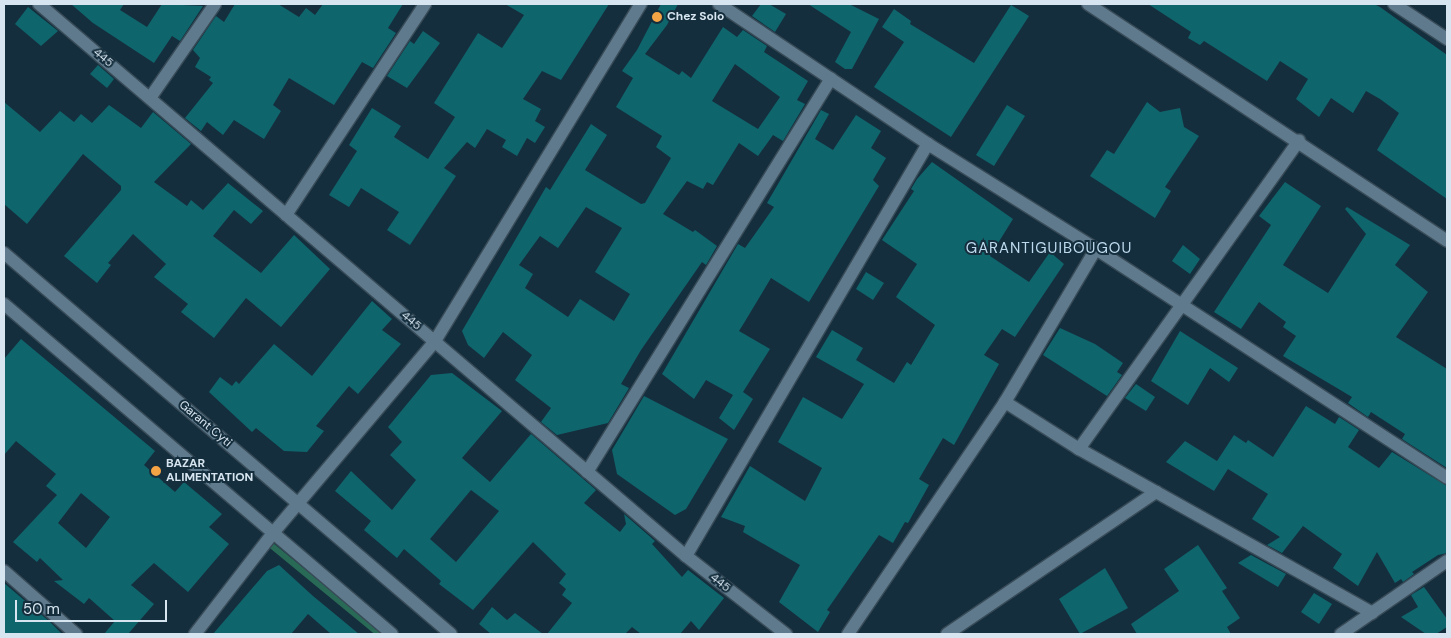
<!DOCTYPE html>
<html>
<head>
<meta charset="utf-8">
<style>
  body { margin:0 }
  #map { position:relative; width:1451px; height:638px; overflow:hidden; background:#152e3d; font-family:"DM Sans",sans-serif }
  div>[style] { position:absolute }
  .stream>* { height:6px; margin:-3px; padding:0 3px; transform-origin:3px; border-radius:3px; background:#296a56 }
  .building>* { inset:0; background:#0f656c }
  .roads { filter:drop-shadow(1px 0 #384b58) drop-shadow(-1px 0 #384b58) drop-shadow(0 1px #384b58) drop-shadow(0 -1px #384b58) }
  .minor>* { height:12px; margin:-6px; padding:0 6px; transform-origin:6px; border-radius:6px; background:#5f7a8c }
  .secondary>* { height:12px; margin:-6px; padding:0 6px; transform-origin:6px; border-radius:6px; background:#5f7a8c }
  .dots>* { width:14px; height:14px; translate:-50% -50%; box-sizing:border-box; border:2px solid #152e3d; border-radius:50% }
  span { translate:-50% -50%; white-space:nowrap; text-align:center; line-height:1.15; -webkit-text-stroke:4px #152e3d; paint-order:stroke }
  .poi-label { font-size:12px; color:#d6e5ef; font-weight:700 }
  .left { translate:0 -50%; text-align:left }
  .street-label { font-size:12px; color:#d6e5ef }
  .quarter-label { font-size:15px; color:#bddaee; letter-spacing:1px }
  .frame { position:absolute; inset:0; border:5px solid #d6e5ef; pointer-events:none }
  .scale { position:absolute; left:15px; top:600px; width:152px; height:22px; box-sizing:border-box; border:2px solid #d6e5ef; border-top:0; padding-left:6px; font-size:15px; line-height:18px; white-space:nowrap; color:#d6e5ef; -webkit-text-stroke:4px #152e3d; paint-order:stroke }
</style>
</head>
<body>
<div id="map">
  <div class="stream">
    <div style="left:272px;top:546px;width:139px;rotate:39.4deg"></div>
  </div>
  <div class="building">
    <div style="clip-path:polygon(71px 4px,124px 4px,120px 10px,147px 27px,162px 4px,203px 6px,180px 41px,172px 36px,154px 63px,93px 23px)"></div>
    <div style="clip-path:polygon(235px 4px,278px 4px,299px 17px,306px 8px,315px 15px,323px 4px,403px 4px,388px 28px,396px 33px,373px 68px,362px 62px,334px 105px,289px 78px,273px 105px,281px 111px,264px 139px,234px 120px,223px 135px,207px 122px,201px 131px,185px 118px,213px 83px,209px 80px,211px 77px,195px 67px,200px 58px,193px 50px,216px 16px,224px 22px)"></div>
    <div style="clip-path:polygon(505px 4px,609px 4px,561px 80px,542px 71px,523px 99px,541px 109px,535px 121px,545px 127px,535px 143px,527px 138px,517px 156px,502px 147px,506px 140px,487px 129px,475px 148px,467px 142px,444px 168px,456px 176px,410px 245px,387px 230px,399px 212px,361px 188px,349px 207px,329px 195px,357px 151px,349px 145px,372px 108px,401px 126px,394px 137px,428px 159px,455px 117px,434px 103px,478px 33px,502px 48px,524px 15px)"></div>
    <div style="clip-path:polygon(evenodd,661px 4px,678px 4px,667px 25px,645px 54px,679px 75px,682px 71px,691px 78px,723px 27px,737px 37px,743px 30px,767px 46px,764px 52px,808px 81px,797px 100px,805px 104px,783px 141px,773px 135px,758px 156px,739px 143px,713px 185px,707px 182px,703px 189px,687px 181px,663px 214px,693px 232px,695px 230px,717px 246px,706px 265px,702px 262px,641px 350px,621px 384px,629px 388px,608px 423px,557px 435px,541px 422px,551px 408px,515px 380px,532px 355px,503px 332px,484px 358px,468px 345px,462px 331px,546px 187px,550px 190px,591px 124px,607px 135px,585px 170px,641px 204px,645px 203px,671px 158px,656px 147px,662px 136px,616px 107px,633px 78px,622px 71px,637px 50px,661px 4px,735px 64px,780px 97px,758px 129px,712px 101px,735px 64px,661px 4px,586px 207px,622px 228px,595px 272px,630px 294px,614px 321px,580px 299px,568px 317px,525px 288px,533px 274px,519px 265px,540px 236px,558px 248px,586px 207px)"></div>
    <div style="clip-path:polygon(761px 4px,769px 4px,786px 14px,775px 32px,752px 16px)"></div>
    <div style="clip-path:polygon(808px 4px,849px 4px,879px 19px,852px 69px,845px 69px,835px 62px,851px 32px)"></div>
    <div style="clip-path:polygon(1148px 4px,1374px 4px,1380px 7px,1447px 55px,1447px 199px,1377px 150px,1399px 113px,1380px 99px,1366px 91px,1353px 113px,1331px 98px,1319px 117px,1296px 99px,1308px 79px,1280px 61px,1267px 81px,1204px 41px,1200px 45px,1188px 38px,1191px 32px)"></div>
    <div style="clip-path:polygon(1011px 5px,1029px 16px,951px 137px,874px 87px,904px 42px,882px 27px,894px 9px,911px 21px,910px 24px,974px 63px)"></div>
    <div style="clip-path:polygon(28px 7px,58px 31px,41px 46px,15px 24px)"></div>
    <div style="clip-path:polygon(423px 31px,440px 43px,407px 88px,387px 76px,410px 41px,414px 44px)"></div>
    <div style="clip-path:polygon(98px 65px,114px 79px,107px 88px,90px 74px)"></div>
    <div style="clip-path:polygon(4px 102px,40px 132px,60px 111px,74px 122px,81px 114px,92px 123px,109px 105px,141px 128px,153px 112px,191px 144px,154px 182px,187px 206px,191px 200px,203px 210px,228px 183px,263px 211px,251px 224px,234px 210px,213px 236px,261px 273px,294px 235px,330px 269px,281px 327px,246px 298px,214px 338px,181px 312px,188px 304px,154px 277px,166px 264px,133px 234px,108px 263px,111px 265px,97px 283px,64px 256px,121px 190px,121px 186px,83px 154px,27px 224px,4px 204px)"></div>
    <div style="clip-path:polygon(1147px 102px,1160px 112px,1180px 108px,1184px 127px,1199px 136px,1165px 187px,1171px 191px,1155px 218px,1090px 176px,1107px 150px,1114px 154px)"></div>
    <div style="clip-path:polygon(1007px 105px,1025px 116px,994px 166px,976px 155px)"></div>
    <div style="clip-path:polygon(821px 110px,829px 114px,815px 139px,833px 150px,856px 115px,881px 131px,871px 148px,886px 158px,873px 180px,879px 186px,809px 302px,771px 278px,744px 323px,739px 331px,770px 349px,743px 392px,753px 399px,734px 430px,719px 418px,733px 395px,706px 380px,694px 399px,662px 374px,738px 244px,745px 248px,774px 207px,767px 203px)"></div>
    <div style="clip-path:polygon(932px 162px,1013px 219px,990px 256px,1029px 282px,1050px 252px,1064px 264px,1015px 337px,1002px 329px,984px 355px,999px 364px,954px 445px,943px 438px,919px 479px,929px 485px,908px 523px,905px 522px,893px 543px,879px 535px,827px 610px,830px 612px,818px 632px,779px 602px,800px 565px,743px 532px,745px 526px,721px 517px,750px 466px,805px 501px,822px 468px,778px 442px,803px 397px,842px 419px,864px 384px,816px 357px,832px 330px,863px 348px,856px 360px,894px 383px,907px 362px,911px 365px,935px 325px,896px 297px,917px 264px,882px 240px,914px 191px,911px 189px,917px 179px)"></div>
    <div style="clip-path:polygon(1285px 182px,1321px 206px,1283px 265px,1328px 293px,1366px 234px,1345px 209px,1347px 207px,1410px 245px,1395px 265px,1428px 292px,1396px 337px,1447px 369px,1447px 468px,1402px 439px,1405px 434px,1371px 412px,1368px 417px,1348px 403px,1352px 397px,1283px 356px,1296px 336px,1283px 327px,1286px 322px,1259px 302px,1241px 329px,1214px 312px,1271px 225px,1259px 216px)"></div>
    <div style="clip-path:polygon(1183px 245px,1200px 259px,1190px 274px,1172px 261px)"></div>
    <div style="clip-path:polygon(866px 272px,884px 283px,873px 300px,856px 289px)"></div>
    <div style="clip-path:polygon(372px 301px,392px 319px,382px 330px,401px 344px,358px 394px,349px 386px,316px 426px,324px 431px,307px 452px,284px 451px,256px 428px,252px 432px,209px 392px,220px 377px,232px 386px,236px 381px,239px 384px,274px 344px,312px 376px)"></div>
    <div style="clip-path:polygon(1060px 328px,1095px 344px,1123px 363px,1117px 372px,1122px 375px,1107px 396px,1043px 355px)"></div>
    <div style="clip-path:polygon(1180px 331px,1238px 368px,1229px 382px,1210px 368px,1188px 405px,1151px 381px)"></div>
    <div style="clip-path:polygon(evenodd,21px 339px,155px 451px,144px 465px,175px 492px,184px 482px,222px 514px,209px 527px,229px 544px,188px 592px,154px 563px,131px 585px,154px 604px,128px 634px,104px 634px,115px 621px,89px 598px,84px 604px,54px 581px,63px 580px,40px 558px,37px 562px,13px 542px,57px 495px,46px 486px,56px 474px,16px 441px,4px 455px,4px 359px,21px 339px,81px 493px,110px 517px,86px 548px,58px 523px,81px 493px)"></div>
    <div style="clip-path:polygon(evenodd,452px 373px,502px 411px,462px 458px,490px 482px,531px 434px,596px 490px,584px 503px,620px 532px,626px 524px,624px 514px,655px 541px,652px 544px,682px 577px,688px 570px,724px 598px,699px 630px,691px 621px,680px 634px,641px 634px,632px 627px,625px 634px,547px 634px,572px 603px,562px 595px,566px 589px,559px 583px,566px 574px,533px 542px,473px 610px,439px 584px,441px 581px,404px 549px,397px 558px,364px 530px,371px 521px,335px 491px,351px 471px,392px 510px,416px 480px,390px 455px,402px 442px,388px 427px,431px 375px,452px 373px,471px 490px,499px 511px,456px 562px,430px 539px,471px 490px)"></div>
    <div style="clip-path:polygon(1136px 384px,1155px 397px,1146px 411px,1125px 398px)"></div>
    <div style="clip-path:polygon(644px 396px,728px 439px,686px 509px,675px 515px,617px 474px,612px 450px)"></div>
    <div style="clip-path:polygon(1306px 406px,1335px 424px,1339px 417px,1359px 430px,1348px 447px,1379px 468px,1392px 452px,1447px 486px,1447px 553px,1438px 555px,1412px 572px,1414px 574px,1403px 582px,1401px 579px,1395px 583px,1377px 552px,1358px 586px,1333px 568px,1342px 554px,1303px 526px,1282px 553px,1267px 545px,1280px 537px,1252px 519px,1268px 494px,1228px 469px,1214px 491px,1166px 462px,1185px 441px,1217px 461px,1234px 435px,1246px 443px,1248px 440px,1273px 457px)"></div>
    <div style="clip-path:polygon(1198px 545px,1227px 588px,1222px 591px,1240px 618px,1227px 627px,1231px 634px,1137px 634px,1131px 624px,1179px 591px,1164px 569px)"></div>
    <div style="clip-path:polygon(1251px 555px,1286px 574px,1278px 587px,1238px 563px)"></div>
    <div style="clip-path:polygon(279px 565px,313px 596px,359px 634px,331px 634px,308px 614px,291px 634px,213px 634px,267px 571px)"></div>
    <div style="clip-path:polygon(1105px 568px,1128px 608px,1080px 634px,1059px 599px)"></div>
    <div style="clip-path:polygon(4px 583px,50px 622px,62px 634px,4px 634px)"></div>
    <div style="clip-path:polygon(1424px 587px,1447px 619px,1447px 627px,1436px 634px,1426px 634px,1401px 617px,1418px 607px,1411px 595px)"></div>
    <div style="clip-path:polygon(1314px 593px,1332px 604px,1319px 624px,1301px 612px)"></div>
    <div style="clip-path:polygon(492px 607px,507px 620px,515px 613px,543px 634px,491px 634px,479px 624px)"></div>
  </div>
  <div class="roads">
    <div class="minor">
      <div style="left:39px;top:4px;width:850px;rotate:40.47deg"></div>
      <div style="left:686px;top:556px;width:127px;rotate:38deg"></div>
      <div style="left:719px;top:4px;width:252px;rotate:33.8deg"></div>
      <div style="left:928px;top:144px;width:198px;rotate:32deg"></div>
      <div style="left:1096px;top:249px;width:419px;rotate:33.1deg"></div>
      <div style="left:1088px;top:4px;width:430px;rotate:33.4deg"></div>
      <div style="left:1394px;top:4px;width:64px;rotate:33.4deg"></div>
      <div style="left:150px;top:98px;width:114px;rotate:-55.3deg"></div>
      <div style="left:286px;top:215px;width:253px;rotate:-56.6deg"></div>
      <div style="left:1005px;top:402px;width:88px;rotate:32.4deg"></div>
      <div style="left:1079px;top:449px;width:336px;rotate:29.2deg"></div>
      <div style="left:1079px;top:449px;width:379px;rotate:-54.5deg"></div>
      <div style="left:587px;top:472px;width:463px;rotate:-58.2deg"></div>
      <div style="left:686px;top:556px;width:478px;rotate:-59.6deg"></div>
      <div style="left:4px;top:571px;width:96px;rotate:41.2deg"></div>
      <div style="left:195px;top:634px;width:128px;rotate:-52.3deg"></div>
      <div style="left:273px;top:533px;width:251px;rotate:-49.8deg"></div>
      <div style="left:435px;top:341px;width:395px;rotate:-58.6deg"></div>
      <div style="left:848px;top:634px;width:280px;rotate:-55.9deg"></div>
      <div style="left:1005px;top:402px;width:178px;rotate:-59.3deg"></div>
      <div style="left:947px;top:634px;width:253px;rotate:-34.2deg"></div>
      <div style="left:1341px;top:634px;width:129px;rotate:-34.6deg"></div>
    </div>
    <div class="secondary">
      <div style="left:4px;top:253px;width:587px;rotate:40.44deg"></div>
      <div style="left:4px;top:304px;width:509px;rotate:40.38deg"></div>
    </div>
  </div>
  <div class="dots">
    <div style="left:657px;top:17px;background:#f4a444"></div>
    <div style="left:156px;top:471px;background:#f4a444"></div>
  </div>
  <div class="poi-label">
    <span class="left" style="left:667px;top:17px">Chez Solo</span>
    <span class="left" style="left:166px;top:471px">BAZAR<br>ALIMENTATION</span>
  </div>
  <div class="street-label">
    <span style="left:103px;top:58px;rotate:40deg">445</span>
    <span style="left:411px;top:321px;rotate:40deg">445</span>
    <span style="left:205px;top:424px;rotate:40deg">Garant Cyti</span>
    <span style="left:720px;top:583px;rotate:38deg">445</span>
  </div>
  <div class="quarter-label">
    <span style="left:1049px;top:249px">GARANTIGUIBOUGOU</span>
  </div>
  <div class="frame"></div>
  <div class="scale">50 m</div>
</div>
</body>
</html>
